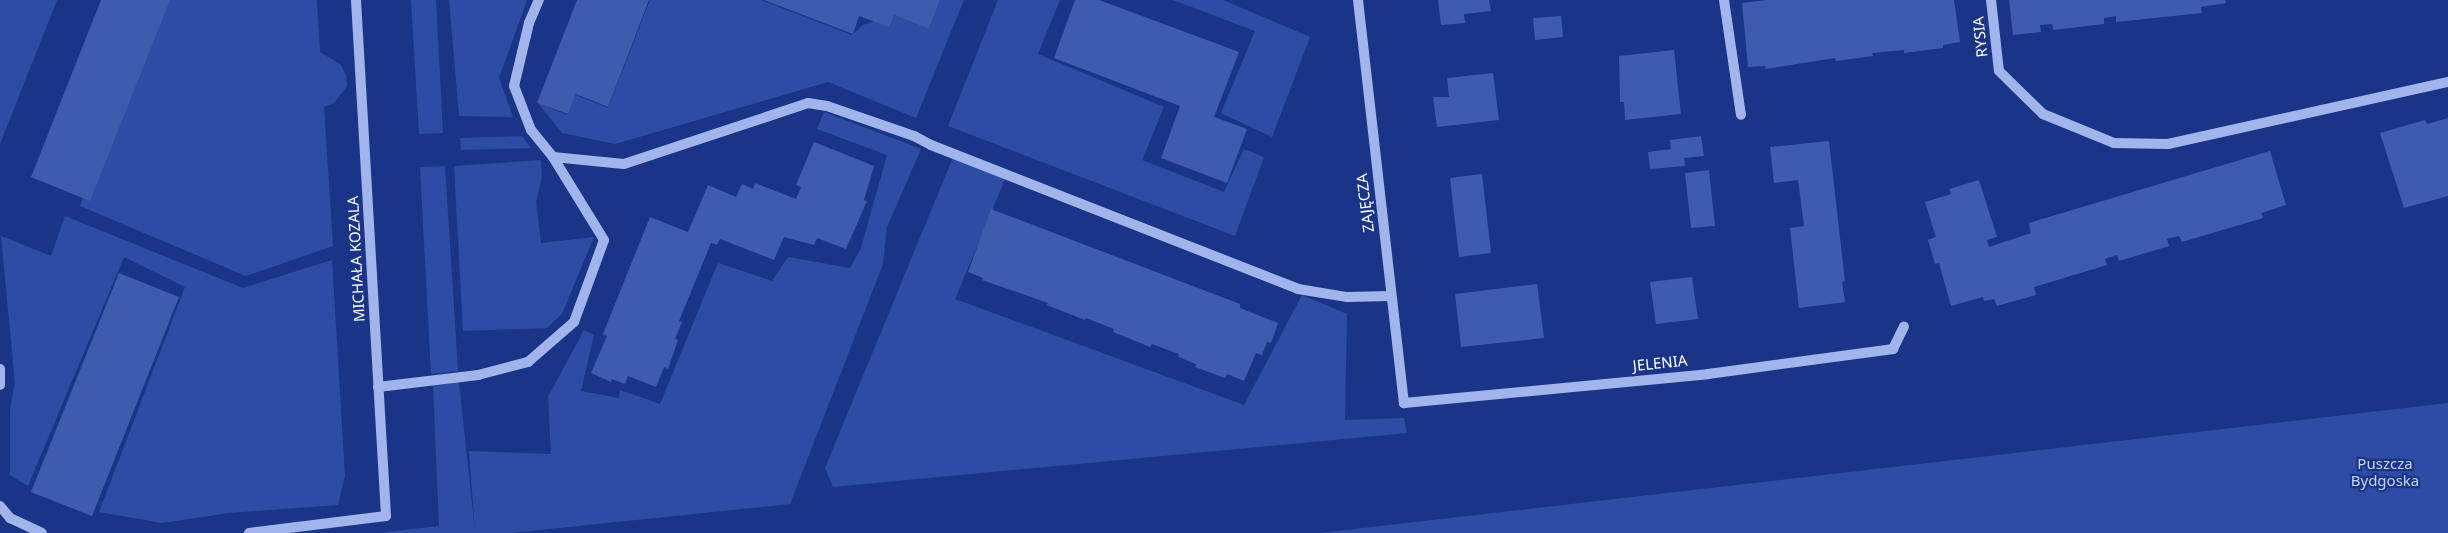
<!DOCTYPE html>
<html>
<head>
<meta charset="utf-8">
<style>
  body { margin:0 }
  #map { position:relative; width:2448px; height:533px; overflow:hidden; background:#1a3587; font-family:"Noto Sans",sans-serif }
  div>[style] { position:absolute }
  .green>* { inset:0; background:#2d4da5 }
  .building>* { inset:0; background:#3e5bae }
  .minor>* { height:10px; margin:-5px; padding:0 5px; transform-origin:5px; border-radius:5px; background:#a1b5ec }
  span { translate:-50% -50%; white-space:nowrap; text-align:center; line-height:1.15; -webkit-text-stroke:4.5px #1a3587; paint-order:stroke }
  .street-label { font-size:15px; color:#fff }
  .park-label { font-size:15px; color:#c7d4f9 }
</style>
</head>
<body>
<div id="map">
  <div class="green">
    <div style="clip-path:polygon(0 0,57px 0,0 144px)"></div>
    <div style="clip-path:polygon(155px 0,317px 0,320px 52px,341px 65px,346px 75px,347px 86px,334px 103px,324px 107px,333px 246px,246px 276px,80px 206px)"></div>
    <div style="clip-path:polygon(411px 0,436px 0,443px 133px,419px 134px)"></div>
    <div style="clip-path:polygon(449px 0,527px 0,499px 78px,513px 117px,459px 116px)"></div>
    <div style="clip-path:polygon(650px 0,761px 0,852px 35px,863px 25px,894px 15px,929px 29px,940px 0,964px 0,916px 118px,828px 82px,615px 144px,562px 133px,538px 103px,567px 115px,576px 95px,608px 108px)"></div>
    <div style="clip-path:polygon(998px 0,1060px 0,1038px 54px,1164px 107px,1142px 160px,1224px 192px,1244px 149px,1264px 157px,1235px 236px,948px 126px)"></div>
    <div style="clip-path:polygon(1173px 0,1223px 0,1310px 37px,1272px 137px,1221px 113px,1255px 31px)"></div>
    <div style="clip-path:polygon(824px 112px,921px 149px,887px 227px,883px 264px,790px 504px,511px 533px,379px 533px,439px 526px,433px 386px,459px 382px,475px 531px,469px 451px,551px 454px,548px 397px,584px 330px,594px 335px,581px 391px,619px 398px,620px 390px,660px 404px,718px 263px,772px 281px,788px 257px,850px 268px,861px 248px,887px 155px,817px 129px)"></div>
    <div style="clip-path:polygon(522px 136px,531px 148px,461px 150px,460px 138px)"></div>
    <div style="clip-path:polygon(954px 155px,1005px 179px,955px 299px,1244px 405px,1302px 295px,1347px 314px,1345px 420px,1404px 418px,1407px 433px,833px 487px,825px 468px)"></div>
    <div style="clip-path:polygon(541px 160px,542px 177px,536px 202px,541px 243px,594px 237px,562px 314px,547px 328px,463px 331px,454px 166px)"></div>
    <div style="clip-path:polygon(445px 166px,458px 371px,431px 374px,420px 167px)"></div>
    <div style="clip-path:polygon(65px 216px,243px 288px,332px 260px,345px 476px,338px 505px,229px 513px,162px 523px,99px 512px,185px 287px,124px 257px,28px 486px,10px 475px,10px 409px,15px 383px,1px 236px,51px 256px)"></div>
    <div style="clip-path:polygon(2448px 403px,2448px 533px,1320px 533px)"></div>
  </div>
  <div class="building">
    <div style="clip-path:polygon(101px 0,170px 0,90px 201px,31px 177px)"></div>
    <div style="clip-path:polygon(577px 0,649px 0,608px 107px,576px 94px,568px 114px,537px 103px)"></div>
    <div style="clip-path:polygon(764px 0,940px 0,929px 29px,894px 15px,889px 27px,859px 16px,853px 34px)"></div>
    <div style="clip-path:polygon(1075px 0,1099px 0,1239px 52px,1214px 117px,1247px 129px,1227px 183px,1161px 158px,1180px 106px,1054px 58px)"></div>
    <div style="clip-path:polygon(1438px 0,1489px 0,1491px 11px,1464px 14px,1465px 23px,1441px 25px)"></div>
    <div style="clip-path:polygon(1767px 0,1954px 0,1960px 42px,1943px 45px,1943px 48px,1904px 53px,1904px 50px,1872px 53px,1873px 56px,1836px 61px,1835px 58px,1766px 69px,1765px 66px,1748px 67px,1742px 3px)"></div>
    <div style="clip-path:polygon(2009px 0,2225px 0,2226px 3px,2201px 7px,2202px 13px,2116px 22px,2116px 16px,2104px 18px,2104px 24px,2053px 30px,2052px 24px,2040px 25px,2041px 32px,2013px 35px)"></div>
    <div style="clip-path:polygon(1561px 16px,1563px 37px,1535px 40px,1533px 18px)"></div>
    <div style="clip-path:polygon(1674px 50px,1681px 114px,1625px 120px,1624px 102px,1620px 102px,1619px 56px)"></div>
    <div style="clip-path:polygon(1493px 73px,1499px 120px,1437px 127px,1433px 97px,1449px 97px,1447px 78px)"></div>
    <div style="clip-path:polygon(2448px 118px,2448px 196px,2404px 208px,2380px 133px,2425px 120px,2427px 124px)"></div>
    <div style="clip-path:polygon(1701px 136px,1704px 156px,1684px 158px,1685px 166px,1650px 169px,1648px 152px,1671px 149px,1670px 140px)"></div>
    <div style="clip-path:polygon(1829px 141px,1845px 281px,1842px 282px,1845px 302px,1799px 308px,1790px 228px,1804px 226px,1798px 180px,1774px 183px,1770px 147px)"></div>
    <div style="clip-path:polygon(814px 142px,874px 166px,864px 200px,867px 201px,846px 249px,817px 238px,814px 245px,784px 237px,774px 260px,720px 239px,717px 245px,711px 243px,679px 321px,682px 322px,675px 339px,678px 340px,668px 369px,664px 367px,656px 387px,628px 376px,625px 384px,612px 379px,611px 382px,591px 373px,607px 336px,603px 334px,650px 217px,688px 232px,708px 185px,736px 197px,742px 184px,753px 189px,755px 183px,796px 199px,801px 187px,796px 185px)"></div>
    <div style="clip-path:polygon(2270px 151px,2286px 205px,2261px 213px,2263px 218px,2182px 242px,2179px 236px,2167px 239px,2169px 246px,2119px 261px,2117px 255px,2105px 259px,2107px 265px,2034px 287px,2036px 295px,1997px 306px,1994px 299px,1984px 301px,1983px 297px,1951px 306px,1939px 263px,1935px 264px,1928px 240px,1936px 237px,1925px 202px,1951px 194px,1949px 189px,1979px 180px,1997px 237px,1987px 240px,1989px 247px,2031px 233px,2029px 223px)"></div>
    <div style="clip-path:polygon(1709px 170px,1715px 226px,1691px 228px,1685px 173px)"></div>
    <div style="clip-path:polygon(1482px 174px,1491px 253px,1459px 257px,1450px 178px)"></div>
    <div style="clip-path:polygon(991px 209px,1240px 304px,1240px 308px,1278px 323px,1271px 343px,1267px 342px,1262px 355px,1256px 353px,1244px 381px,1227px 374px,1225px 378px,1195px 367px,1196px 364px,1178px 357px,1179px 354px,1152px 344px,1150px 347px,1113px 332px,1114px 329px,1086px 318px,1085px 320px,1047px 305px,1048px 303px,982px 280px,983px 278px,968px 272px)"></div>
    <div style="clip-path:polygon(119px 273px,179px 297px,92px 516px,31px 492px)"></div>
    <div style="clip-path:polygon(1692px 277px,1698px 319px,1656px 324px,1650px 282px)"></div>
    <div style="clip-path:polygon(1537px 284px,1544px 338px,1461px 347px,1455px 294px)"></div>
  </div>
  <div class="minor">
    <div style="left:1358px;top:0;width:406px;rotate:83.5deg"></div>
    <div style="left:1404px;top:403px;width:305px;rotate:-5.4deg"></div>
    <div style="left:1708px;top:374px;width:187px;rotate:-7.7deg"></div>
    <div style="left:1893px;top:349px;width:25px;rotate:-64deg"></div>
    <div style="left:1724px;top:0;width:116px;rotate:81.6deg"></div>
    <div style="left:1991px;top:0;width:71px;rotate:83.6deg"></div>
    <div style="left:1999px;top:71px;width:62px;rotate:44.3deg"></div>
    <div style="left:2043px;top:114px;width:77px;rotate:22.2deg"></div>
    <div style="left:2114px;top:143px;width:54px;rotate:1.1deg"></div>
    <div style="left:2168px;top:144px;width:287px;rotate:-12.5deg"></div>
    <div style="left:553px;top:157px;width:71px;rotate:5.6deg"></div>
    <div style="left:624px;top:164px;width:194px;rotate:-18.3deg"></div>
    <div style="left:808px;top:103px;width:19px;rotate:9deg"></div>
    <div style="left:827px;top:106px;width:92px;rotate:19deg"></div>
    <div style="left:914px;top:136px;width:19px;rotate:28deg"></div>
    <div style="left:931px;top:145px;width:394px;rotate:21.4deg"></div>
    <div style="left:1298px;top:289px;width:50px;rotate:9.3deg"></div>
    <div style="left:1347px;top:297px;width:44px;rotate:-1.3deg"></div>
    <div style="left:0;top:369px;width:16px;rotate:90deg"></div>
    <div style="left:378px;top:387px;width:101px;rotate:-6.8deg"></div>
    <div style="left:478px;top:375px;width:52px;rotate:-14.6deg"></div>
    <div style="left:528px;top:362px;width:61px;rotate:-41deg"></div>
    <div style="left:574px;top:322px;width:87px;rotate:-69.9deg"></div>
    <div style="left:604px;top:240px;width:97px;rotate:-121.6deg"></div>
    <div style="left:553px;top:157px;width:35px;rotate:-129deg"></div>
    <div style="left:531px;top:130px;width:47px;rotate:-111.1deg"></div>
    <div style="left:514px;top:86px;width:65px;rotate:-76.6deg"></div>
    <div style="left:529px;top:23px;width:25px;rotate:-67deg"></div>
    <div style="left:0;top:506px;width:16px;rotate:50deg"></div>
    <div style="left:10px;top:518px;width:35px;rotate:25deg"></div>
    <div style="left:249px;top:533px;width:138px;rotate:-7.1deg"></div>
    <div style="left:386px;top:516px;width:517px;rotate:-93.33deg"></div>
  </div>
  <div class="street-label">
    <span style="left:1980px;top:37px;rotate:-96deg">RYSIA</span>
    <span style="left:1365px;top:203px;rotate:-97deg">ZAJĘCZA</span>
    <span style="left:356px;top:259px;rotate:-93deg">MICHAŁA KOZALA</span>
    <span style="left:1660px;top:363px;rotate:-6deg">JELENIA</span>
  </div>
  <div class="park-label">
    <span style="left:2385px;top:472px">Puszcza<br>Bydgoska</span>
  </div>
</div>
</body>
</html>
